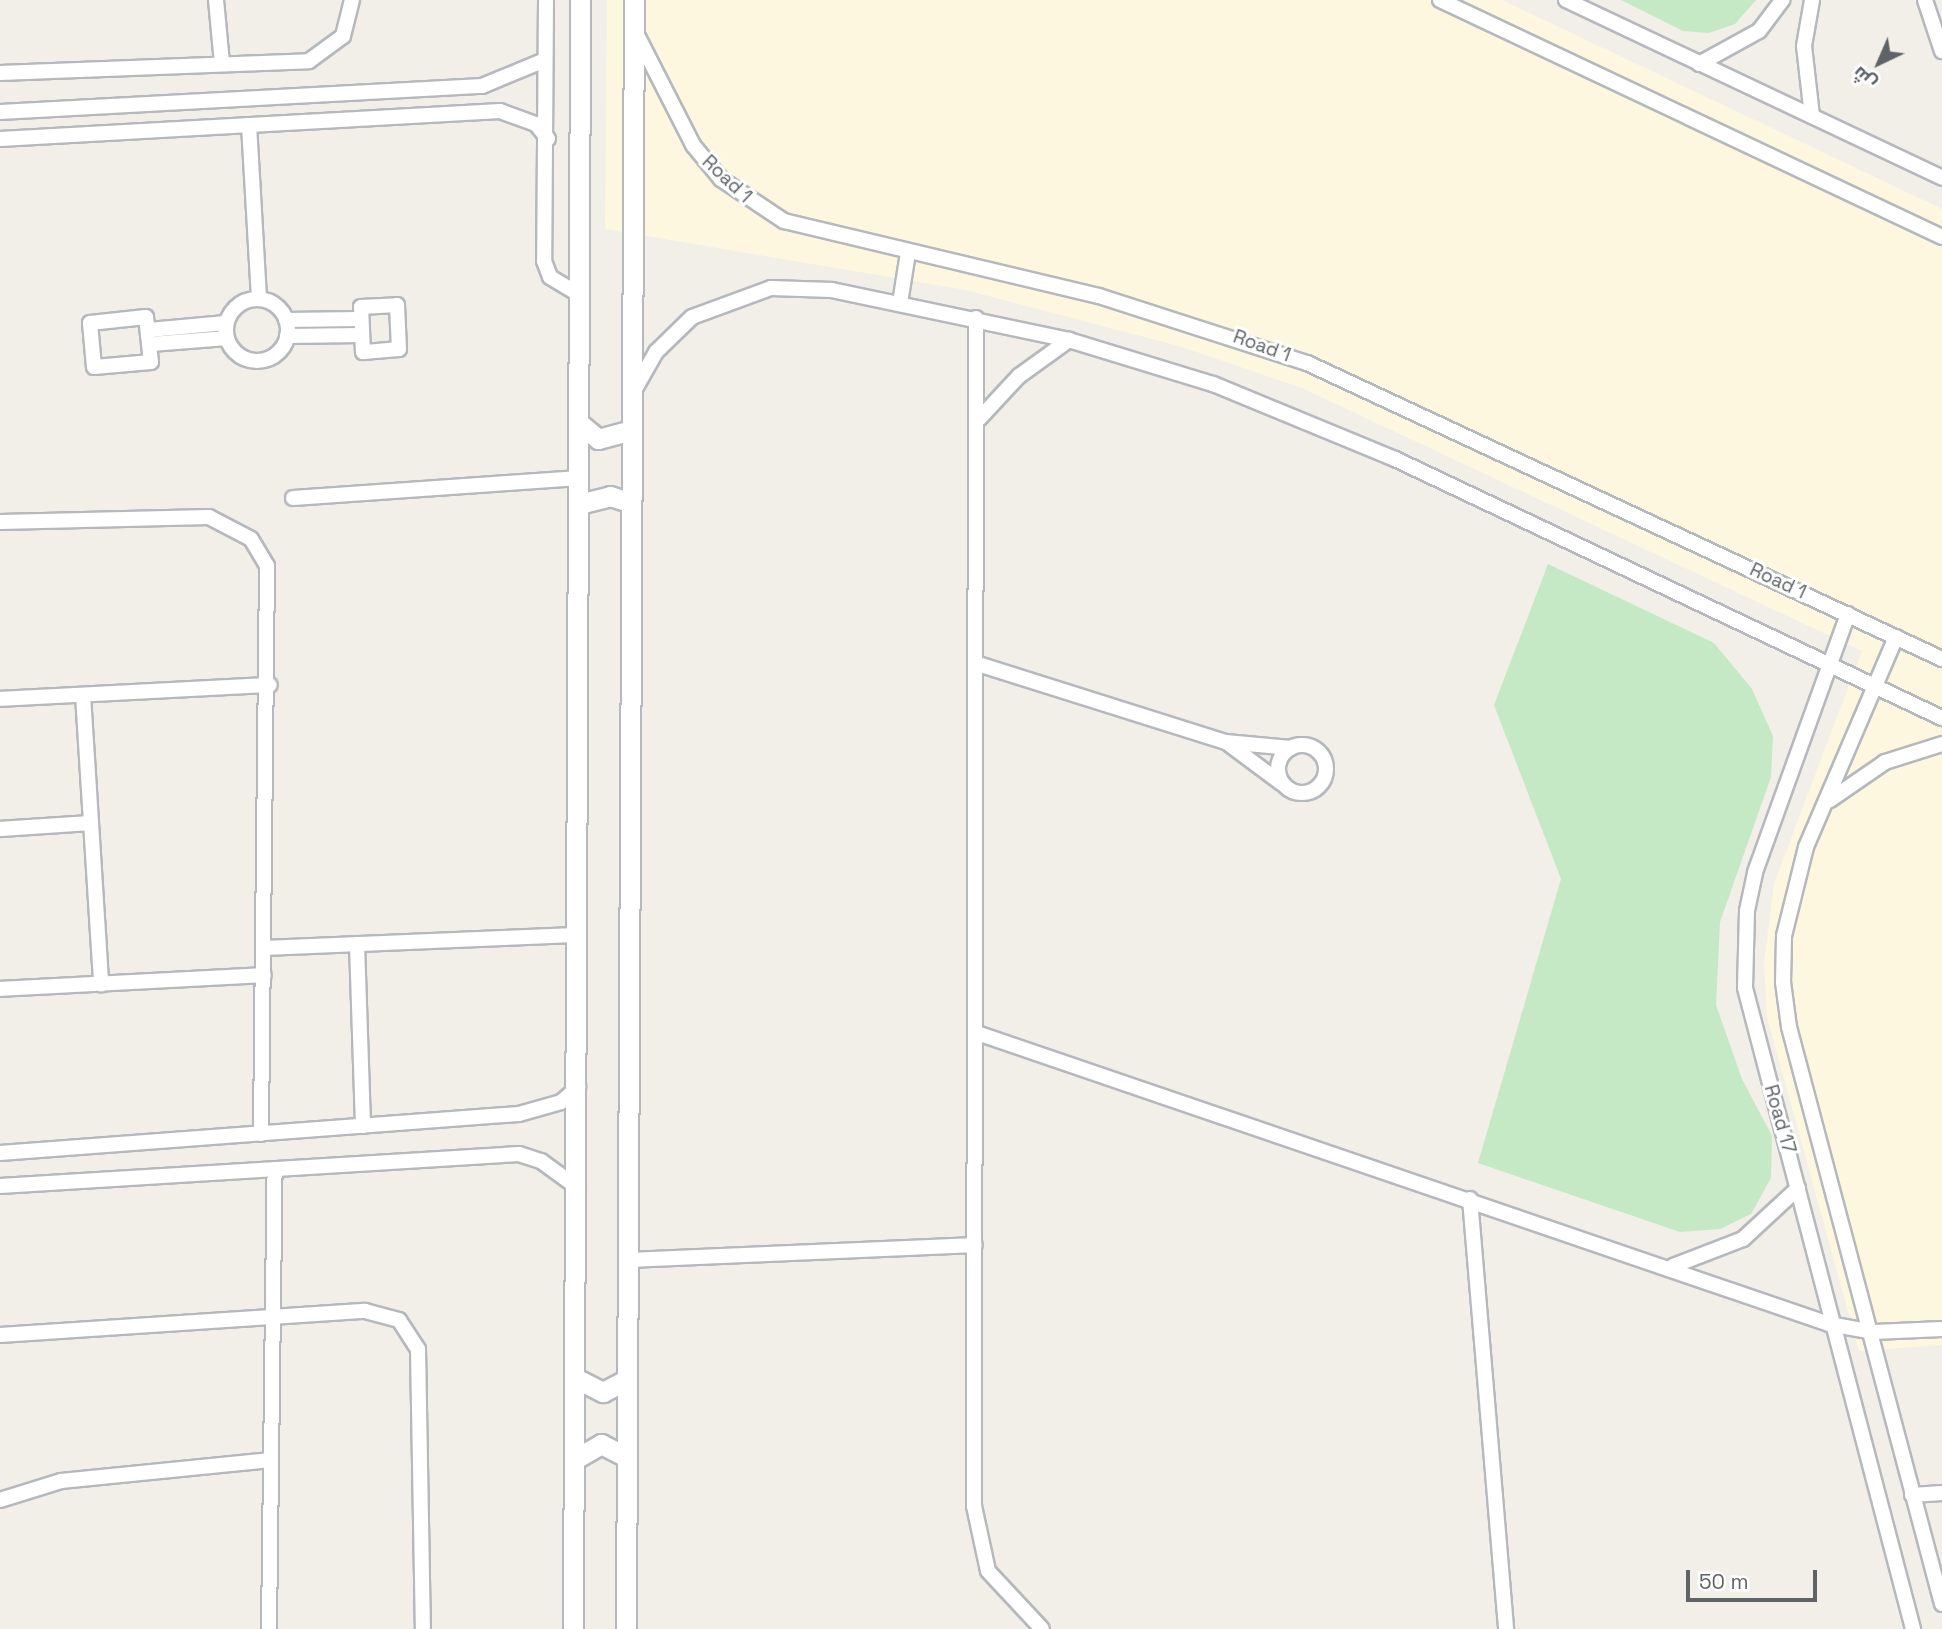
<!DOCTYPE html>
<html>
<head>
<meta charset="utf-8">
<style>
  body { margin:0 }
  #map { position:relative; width:1942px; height:1629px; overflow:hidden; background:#f1efe8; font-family:"Space Grotesk",Cairo,sans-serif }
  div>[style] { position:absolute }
  .commercial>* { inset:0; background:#fef7e0 }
  .green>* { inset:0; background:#c5e8c5 }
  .roads { filter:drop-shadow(2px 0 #b5b8bc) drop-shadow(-2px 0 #b5b8bc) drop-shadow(0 2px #b5b8bc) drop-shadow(0 -2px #b5b8bc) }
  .street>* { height:14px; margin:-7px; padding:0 7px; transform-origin:7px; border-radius:7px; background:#fff }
  .street>.ring { margin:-7px; padding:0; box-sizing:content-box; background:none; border:14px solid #fff; border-radius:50% }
  .secondary>* { height:19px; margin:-9.5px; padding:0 9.5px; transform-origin:9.5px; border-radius:9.5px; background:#fff }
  span { translate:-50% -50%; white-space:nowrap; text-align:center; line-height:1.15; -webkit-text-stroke:6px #fff; paint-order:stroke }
  .street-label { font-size:19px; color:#5f6368 }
  .north { position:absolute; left:1844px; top:28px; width:70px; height:70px; -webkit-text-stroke:5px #fff; paint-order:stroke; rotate:224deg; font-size:19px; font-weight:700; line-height:28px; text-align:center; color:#5f6368 }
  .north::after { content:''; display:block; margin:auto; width:24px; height:32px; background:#5f6368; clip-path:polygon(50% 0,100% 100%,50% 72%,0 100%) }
  .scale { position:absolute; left:1686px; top:1570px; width:131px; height:32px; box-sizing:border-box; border:4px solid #5f6368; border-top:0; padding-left:9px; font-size:21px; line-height:24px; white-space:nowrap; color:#5f6368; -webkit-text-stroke:5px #fff; paint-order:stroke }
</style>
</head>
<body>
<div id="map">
  <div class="commercial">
    <div style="clip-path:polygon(607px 0,1502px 0,1942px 209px,1942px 1345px,1859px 1351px,1767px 1017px,1764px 962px,1774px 884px,1862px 651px,1302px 388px,1179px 346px,966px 290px,605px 229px)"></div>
  </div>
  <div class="green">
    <div style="clip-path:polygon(1621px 0,1756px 0,1735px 24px,1709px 33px,1683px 31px)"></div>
    <div style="clip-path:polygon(1548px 564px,1714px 643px,1752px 689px,1773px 736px,1771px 777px,1720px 922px,1716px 1005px,1742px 1079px,1772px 1136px,1771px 1178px,1751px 1214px,1720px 1229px,1680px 1232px,1478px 1163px,1561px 879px,1494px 705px)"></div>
  </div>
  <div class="roads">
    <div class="street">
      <div style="left:216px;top:0;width:64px;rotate:84.6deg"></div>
      <div style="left:546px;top:0;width:261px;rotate:90.4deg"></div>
      <div style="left:544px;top:261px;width:17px;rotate:69deg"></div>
      <div style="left:550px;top:277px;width:35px;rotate:31deg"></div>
      <div style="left:1440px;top:0;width:555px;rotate:25.27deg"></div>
      <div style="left:1566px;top:0;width:416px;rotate:25.3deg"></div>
      <div style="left:1925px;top:0;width:54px;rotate:71.6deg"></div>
      <div style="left:636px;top:33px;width:126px;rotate:63deg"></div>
      <div style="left:693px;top:145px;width:44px;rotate:50.5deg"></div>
      <div style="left:721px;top:179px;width:76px;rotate:33.7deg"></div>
      <div style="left:784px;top:221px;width:324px;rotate:13.4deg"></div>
      <div style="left:1099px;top:296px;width:219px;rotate:17.9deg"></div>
      <div style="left:1307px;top:363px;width:701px;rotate:24.99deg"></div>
      <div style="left:1699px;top:64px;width:68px;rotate:-28.8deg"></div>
      <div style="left:1759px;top:31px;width:39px;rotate:-53deg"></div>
      <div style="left:0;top:73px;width:309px;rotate:-2.2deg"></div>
      <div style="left:309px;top:61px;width:42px;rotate:-36.3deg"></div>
      <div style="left:343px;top:36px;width:37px;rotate:-76deg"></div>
      <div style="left:0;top:112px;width:483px;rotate:-3.1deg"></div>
      <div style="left:482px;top:86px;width:68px;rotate:-22.4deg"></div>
      <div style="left:1812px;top:116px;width:70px;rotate:-96.5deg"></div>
      <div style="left:1804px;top:46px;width:47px;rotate:-80.1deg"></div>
      <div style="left:249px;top:125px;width:174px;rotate:86.7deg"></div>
      <div style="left:0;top:139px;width:501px;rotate:-3.21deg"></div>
      <div style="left:500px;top:111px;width:38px;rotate:20deg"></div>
      <div style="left:536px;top:124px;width:19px;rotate:51deg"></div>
      <div class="ring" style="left:226px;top:299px;width:48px;height:48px"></div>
      <div style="left:900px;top:303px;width:51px;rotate:-80.9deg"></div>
      <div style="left:397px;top:305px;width:44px;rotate:87.4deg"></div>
      <div style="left:399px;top:349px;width:36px;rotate:175deg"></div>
      <div style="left:363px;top:352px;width:45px;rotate:-92.5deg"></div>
      <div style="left:361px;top:307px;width:36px;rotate:-3deg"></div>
      <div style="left:146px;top:317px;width:45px;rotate:83.7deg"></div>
      <div style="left:151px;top:362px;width:57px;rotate:175deg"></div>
      <div style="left:94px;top:367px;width:44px;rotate:-95.2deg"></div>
      <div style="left:90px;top:323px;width:56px;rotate:-6.1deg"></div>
      <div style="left:976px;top:318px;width:1188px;rotate:90.1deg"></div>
      <div style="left:974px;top:1506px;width:66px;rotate:77.8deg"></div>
      <div style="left:988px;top:1571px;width:79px;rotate:47deg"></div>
      <div style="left:286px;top:320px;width:74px;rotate:-0.8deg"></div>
      <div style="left:149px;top:330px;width:77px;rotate:-5.2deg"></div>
      <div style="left:287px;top:336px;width:74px;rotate:-0.8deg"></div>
      <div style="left:151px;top:344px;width:76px;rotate:-4.5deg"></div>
      <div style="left:635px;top:389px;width:43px;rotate:-60.4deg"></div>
      <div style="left:656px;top:352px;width:50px;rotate:-44.2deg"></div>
      <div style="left:692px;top:317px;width:84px;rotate:-20.2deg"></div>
      <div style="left:771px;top:288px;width:61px;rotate:1.9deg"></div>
      <div style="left:832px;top:290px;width:242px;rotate:11.9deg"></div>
      <div style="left:1069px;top:340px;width:151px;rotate:17deg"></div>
      <div style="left:1213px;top:384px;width:197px;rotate:22.4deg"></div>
      <div style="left:1395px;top:459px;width:605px;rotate:25.34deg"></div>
      <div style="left:979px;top:419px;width:59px;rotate:-47.1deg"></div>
      <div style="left:1019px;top:376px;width:62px;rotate:-35.8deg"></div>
      <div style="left:293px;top:498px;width:287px;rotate:-4deg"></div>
      <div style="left:0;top:522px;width:209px;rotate:-1.4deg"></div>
      <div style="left:209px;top:517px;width:47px;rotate:27.6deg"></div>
      <div style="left:251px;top:539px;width:31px;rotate:59deg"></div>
      <div style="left:267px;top:566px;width:568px;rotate:90.61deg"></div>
      <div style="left:1848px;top:614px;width:275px;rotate:109.8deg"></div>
      <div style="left:1755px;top:873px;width:39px;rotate:102deg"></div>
      <div style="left:1747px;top:911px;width:77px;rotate:91.5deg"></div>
      <div style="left:1745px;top:988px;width:663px;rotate:75.31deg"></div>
      <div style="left:1896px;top:637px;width:228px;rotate:113.2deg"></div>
      <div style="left:1806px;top:847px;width:92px;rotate:103.9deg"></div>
      <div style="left:1784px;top:936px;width:46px;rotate:91.2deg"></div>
      <div style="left:1783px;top:982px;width:45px;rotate:82.4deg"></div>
      <div style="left:1789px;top:1027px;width:597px;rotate:75.15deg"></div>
      <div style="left:978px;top:664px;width:260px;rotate:17.5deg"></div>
      <div style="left:1226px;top:742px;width:65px;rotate:5.3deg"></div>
      <div style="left:83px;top:695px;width:290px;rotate:86.4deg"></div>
      <div style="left:0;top:699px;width:270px;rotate:-3deg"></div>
      <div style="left:1230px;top:745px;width:64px;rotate:36.7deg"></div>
      <div class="ring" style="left:1278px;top:745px;width:34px;height:34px"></div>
      <div style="left:1830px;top:800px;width:67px;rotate:-34.6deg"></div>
      <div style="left:1885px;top:762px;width:60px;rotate:-17.5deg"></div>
      <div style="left:0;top:829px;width:91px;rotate:-3.8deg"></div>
      <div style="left:357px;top:944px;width:182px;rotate:88.1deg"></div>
      <div style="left:265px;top:948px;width:309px;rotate:-2.4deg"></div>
      <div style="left:0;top:989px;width:264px;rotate:-3deg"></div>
      <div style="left:977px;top:1033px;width:900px;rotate:18.86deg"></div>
      <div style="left:1829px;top:1324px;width:46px;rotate:10.1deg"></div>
      <div style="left:1874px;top:1332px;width:68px;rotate:-2.5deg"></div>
      <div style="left:0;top:1153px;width:520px;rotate:-4.3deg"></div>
      <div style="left:519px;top:1114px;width:44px;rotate:-15.9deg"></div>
      <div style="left:561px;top:1102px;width:23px;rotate:-41deg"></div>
      <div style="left:0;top:1186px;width:520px;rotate:-3.53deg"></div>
      <div style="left:519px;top:1154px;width:23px;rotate:18deg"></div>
      <div style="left:541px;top:1161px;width:46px;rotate:36.1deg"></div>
      <div style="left:1470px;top:1199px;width:432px;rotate:85.2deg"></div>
      <div style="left:630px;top:1260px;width:345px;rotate:-2.5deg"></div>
      <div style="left:1673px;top:1266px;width:75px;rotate:-21.1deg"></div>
      <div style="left:1743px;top:1239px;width:75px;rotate:-42.8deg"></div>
      <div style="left:0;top:1335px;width:366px;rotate:-3.8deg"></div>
      <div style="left:365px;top:1311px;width:35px;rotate:15deg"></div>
      <div style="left:399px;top:1320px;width:35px;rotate:57deg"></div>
      <div style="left:418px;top:1349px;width:280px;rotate:89deg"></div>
      <div style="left:1912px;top:1495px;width:30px;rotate:-4deg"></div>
      <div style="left:0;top:1500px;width:64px;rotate:-17.3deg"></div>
      <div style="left:61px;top:1481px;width:211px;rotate:-5.7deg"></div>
      <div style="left:269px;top:1629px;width:460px;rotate:-89.3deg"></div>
    </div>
    <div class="secondary">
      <div style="left:579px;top:423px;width:25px;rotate:40deg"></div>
      <div style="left:598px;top:439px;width:34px;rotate:-15deg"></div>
      <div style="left:579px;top:504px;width:32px;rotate:-14deg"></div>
      <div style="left:610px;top:496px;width:22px;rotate:18deg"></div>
      <div style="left:579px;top:1380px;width:27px;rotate:27deg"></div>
      <div style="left:603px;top:1392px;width:27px;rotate:-28deg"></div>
      <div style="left:577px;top:1458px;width:28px;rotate:-30deg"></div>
      <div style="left:601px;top:1444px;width:28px;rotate:27deg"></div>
      <div style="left:573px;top:1629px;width:1629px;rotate:-89.75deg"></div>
      <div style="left:626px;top:1629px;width:1629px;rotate:-89.72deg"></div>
    </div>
  </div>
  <div class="street-label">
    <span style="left:727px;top:179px;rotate:43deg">Road 1</span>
    <span style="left:1262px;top:346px;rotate:20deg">Road 1</span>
    <span style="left:1778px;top:581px;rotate:25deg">Road 1</span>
    <span style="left:1780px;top:1119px;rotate:74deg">Road 17</span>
  </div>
  <div class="north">ش</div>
  <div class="scale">50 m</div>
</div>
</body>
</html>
